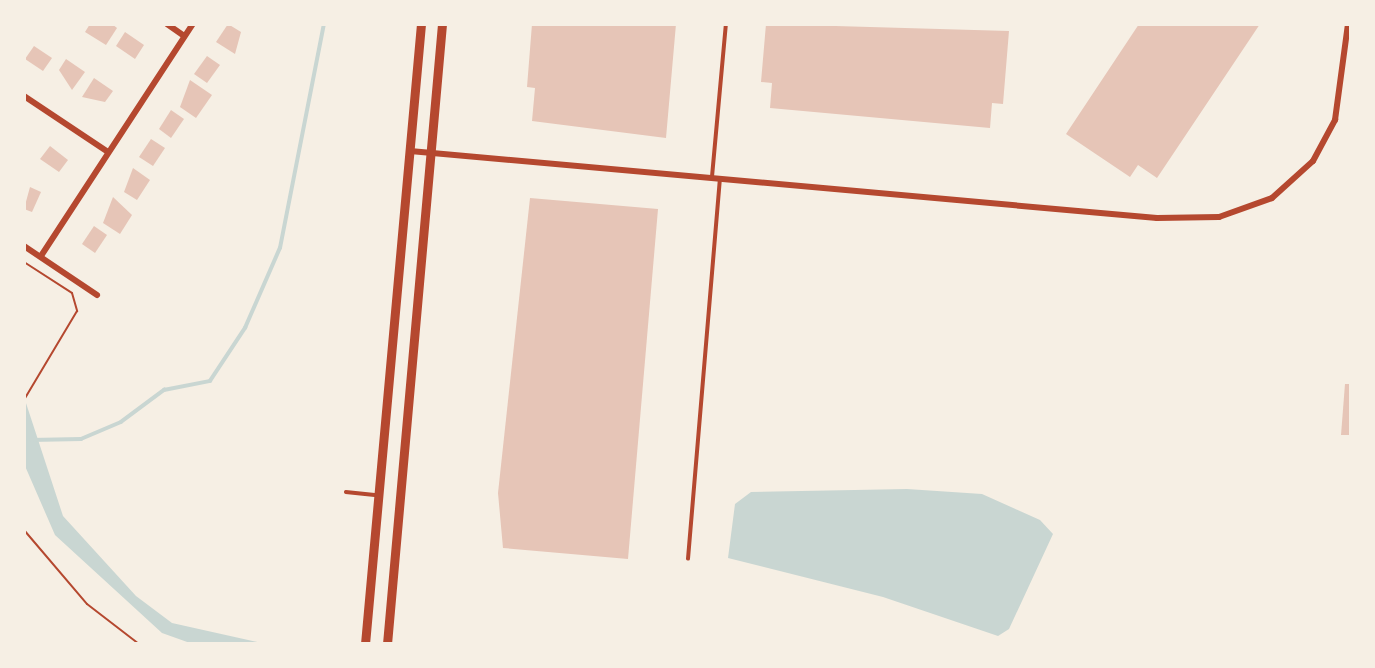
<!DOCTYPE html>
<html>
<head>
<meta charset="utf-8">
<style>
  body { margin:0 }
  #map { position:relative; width:1375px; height:668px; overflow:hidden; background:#f6efe4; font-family:Helvetica,sans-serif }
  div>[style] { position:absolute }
  .water>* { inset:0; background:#c9d6d2 }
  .stream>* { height:3.5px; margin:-1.75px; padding:0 1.75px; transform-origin:1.75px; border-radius:1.75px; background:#c9d6d2 }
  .building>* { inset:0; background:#e6c5b7 }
  .path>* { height:2px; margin:-1px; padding:0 1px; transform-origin:1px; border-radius:1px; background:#b5482f }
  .service>* { height:3.5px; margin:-1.75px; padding:0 1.75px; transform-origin:1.75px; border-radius:1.75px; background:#b5482f }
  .minor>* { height:6px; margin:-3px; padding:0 3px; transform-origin:3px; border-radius:3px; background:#b5482f }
  .secondary>* { height:9px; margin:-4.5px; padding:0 4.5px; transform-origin:4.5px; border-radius:4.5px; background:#b5482f }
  span { translate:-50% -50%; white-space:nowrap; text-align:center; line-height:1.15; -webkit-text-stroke:5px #f6efe4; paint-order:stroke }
  .frame { position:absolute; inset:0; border:26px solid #f6efe4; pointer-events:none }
</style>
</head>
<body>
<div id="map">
  <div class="water">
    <div style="clip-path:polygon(25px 400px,63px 516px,136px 596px,172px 623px,262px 643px,190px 643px,162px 633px,55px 535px,25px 466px)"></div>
    <div style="clip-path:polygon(907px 489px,982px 494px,1040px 520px,1053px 534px,1009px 629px,998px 636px,883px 597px,728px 558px,735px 504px,751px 492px)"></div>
  </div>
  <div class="stream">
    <div style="left:31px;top:440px;width:50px;rotate:-1.1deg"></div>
    <div style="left:81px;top:439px;width:43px;rotate:-23deg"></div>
    <div style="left:121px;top:422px;width:54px;rotate:-36.7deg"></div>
    <div style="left:164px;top:390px;width:47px;rotate:-11.1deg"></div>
    <div style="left:210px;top:381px;width:64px;rotate:-56.6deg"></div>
    <div style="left:245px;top:328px;width:87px;rotate:-66.4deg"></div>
    <div style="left:280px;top:248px;width:228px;rotate:-78.9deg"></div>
  </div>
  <div class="building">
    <div style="clip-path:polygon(90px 24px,112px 24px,117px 28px,106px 45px,85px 32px)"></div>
    <div style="clip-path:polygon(228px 24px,241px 32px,235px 54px,216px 42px)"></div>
    <div style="clip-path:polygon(532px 24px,676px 24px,666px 138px,532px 121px,535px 88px,527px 87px)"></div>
    <div style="clip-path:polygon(766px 24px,1009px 31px,1003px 104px,992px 103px,990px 128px,770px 108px,772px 83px,761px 82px)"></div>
    <div style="clip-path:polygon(1139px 24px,1260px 24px,1157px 178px,1138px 165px,1130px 177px,1066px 134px)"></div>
    <div style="clip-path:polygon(125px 32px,144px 45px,135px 59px,116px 46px)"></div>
    <div style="clip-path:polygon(34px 46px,52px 58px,43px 71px,25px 59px)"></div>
    <div style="clip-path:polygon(207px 56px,220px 65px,207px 83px,194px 74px)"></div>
    <div style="clip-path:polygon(66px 59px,85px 72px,72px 90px,59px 70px)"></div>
    <div style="clip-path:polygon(94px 78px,113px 91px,105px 102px,82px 97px)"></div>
    <div style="clip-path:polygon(190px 80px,212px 95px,196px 118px,180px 107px)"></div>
    <div style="clip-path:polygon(171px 110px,184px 119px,171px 138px,159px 129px)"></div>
    <div style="clip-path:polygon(151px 139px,165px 148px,153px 166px,139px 157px)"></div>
    <div style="clip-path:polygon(50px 146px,68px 160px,59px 172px,40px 159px)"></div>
    <div style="clip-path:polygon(133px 168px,150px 180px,137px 200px,124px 192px)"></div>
    <div style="clip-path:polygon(30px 187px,41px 192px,32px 212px,24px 209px)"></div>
    <div style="clip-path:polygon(113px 197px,132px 215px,120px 234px,103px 223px)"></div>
    <div style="clip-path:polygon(530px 198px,658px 209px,628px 559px,503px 548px,498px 493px)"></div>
    <div style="clip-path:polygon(94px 226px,107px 235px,95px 253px,82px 244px)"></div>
    <div style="clip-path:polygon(1345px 384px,1350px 384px,1350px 435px,1341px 435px)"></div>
  </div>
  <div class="path">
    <div style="left:24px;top:262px;width:57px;rotate:32.9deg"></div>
    <div style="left:72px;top:293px;width:19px;rotate:74deg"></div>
    <div style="left:77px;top:311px;width:104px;rotate:120.8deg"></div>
    <div style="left:24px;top:530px;width:97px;rotate:49.6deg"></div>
    <div style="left:87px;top:604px;width:66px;rotate:37.6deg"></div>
  </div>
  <div class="service">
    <div style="left:712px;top:177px;width:154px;rotate:-84.8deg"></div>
    <div style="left:346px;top:492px;width:31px;rotate:6deg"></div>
    <div style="left:688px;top:559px;width:381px;rotate:-85.2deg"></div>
  </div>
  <div class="minor">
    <div style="left:167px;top:24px;width:21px;rotate:35deg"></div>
    <div style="left:24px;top:96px;width:101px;rotate:33.7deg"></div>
    <div style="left:410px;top:151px;width:750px;rotate:5.13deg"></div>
    <div style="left:1157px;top:218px;width:62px;rotate:-0.9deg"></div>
    <div style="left:1219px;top:217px;width:56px;rotate:-19.7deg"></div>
    <div style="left:1272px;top:198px;width:55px;rotate:-42.1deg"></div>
    <div style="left:1313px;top:161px;width:47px;rotate:-61.8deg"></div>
    <div style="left:1335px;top:120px;width:97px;rotate:-82.3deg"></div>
    <div style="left:24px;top:246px;width:88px;rotate:33.9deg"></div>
    <div style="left:41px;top:256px;width:277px;rotate:-56.8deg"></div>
  </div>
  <div class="secondary">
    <div style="left:365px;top:644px;width:623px;rotate:-84.84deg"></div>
    <div style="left:387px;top:644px;width:622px;rotate:-84.93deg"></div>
  </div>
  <div class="frame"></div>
</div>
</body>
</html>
